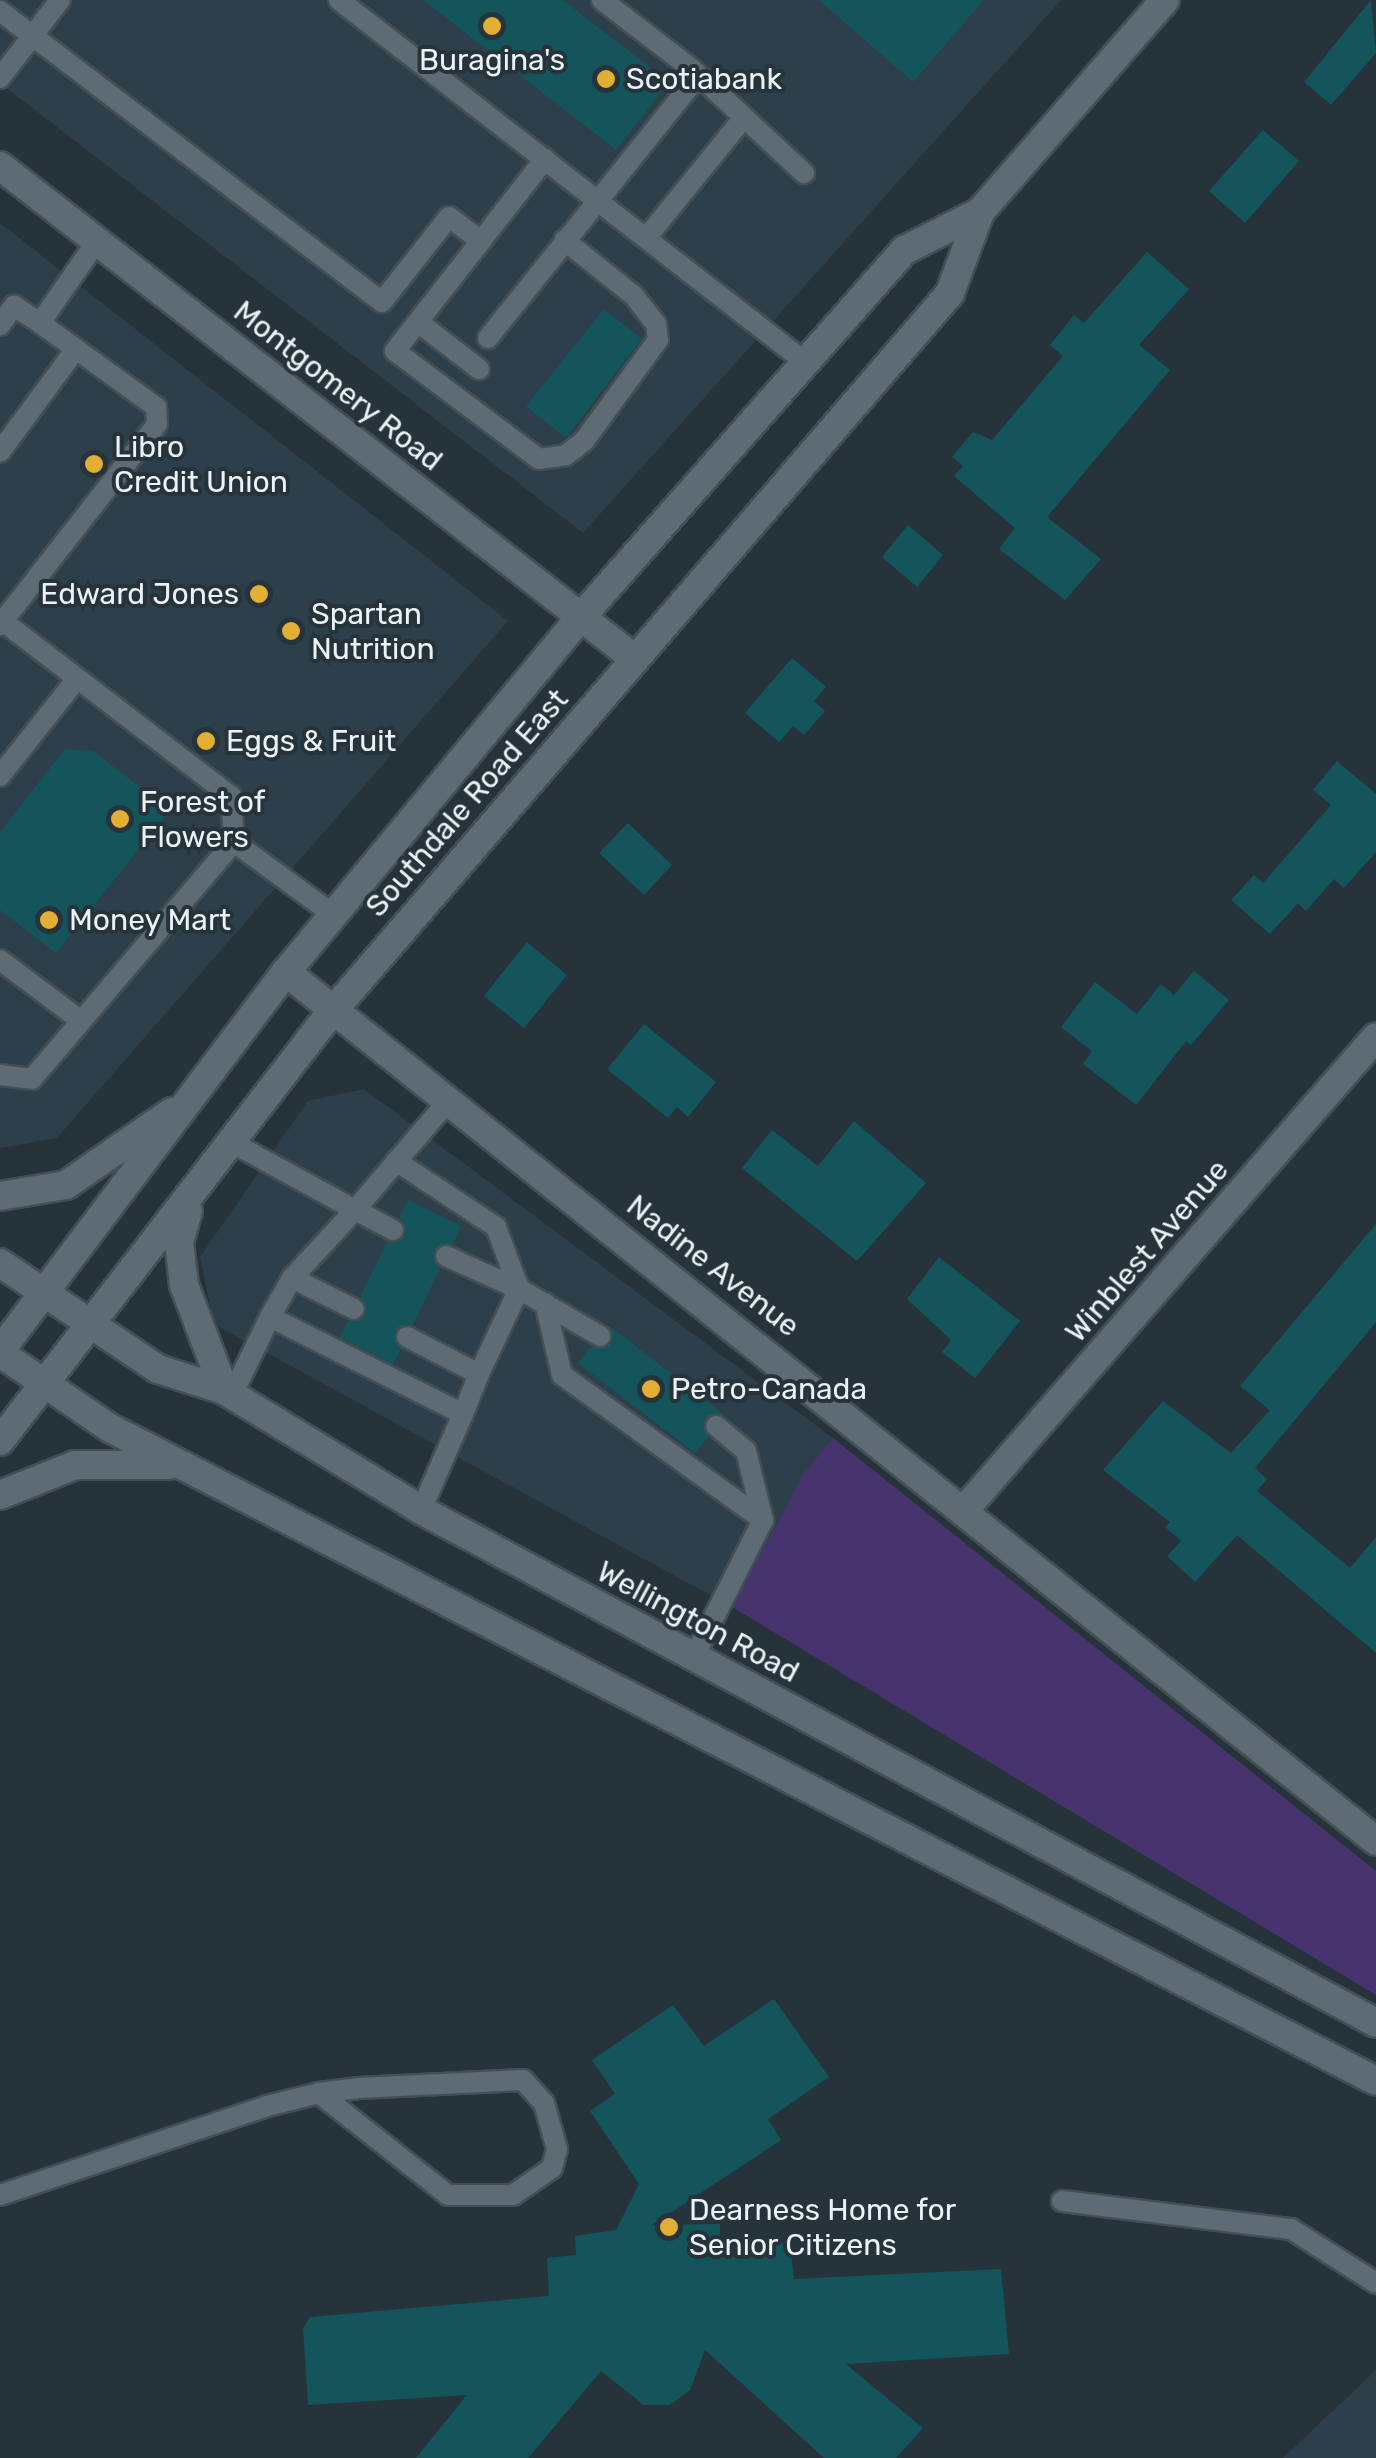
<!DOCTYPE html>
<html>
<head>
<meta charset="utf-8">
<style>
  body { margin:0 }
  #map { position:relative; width:1376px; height:2458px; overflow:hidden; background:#26333b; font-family:Rubik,sans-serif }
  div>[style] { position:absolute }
  .built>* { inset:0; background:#2c3f4b }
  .green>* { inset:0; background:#47346e }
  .building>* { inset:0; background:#14555c }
  .roads { filter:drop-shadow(2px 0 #444f55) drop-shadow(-2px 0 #444f55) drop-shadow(0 2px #444f55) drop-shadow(0 -2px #444f55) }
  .service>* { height:20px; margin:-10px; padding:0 10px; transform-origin:10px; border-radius:10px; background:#5d6b74 }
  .minor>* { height:28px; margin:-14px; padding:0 14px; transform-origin:14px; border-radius:14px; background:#5d6b74 }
  .tertiary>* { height:28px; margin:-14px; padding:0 14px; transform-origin:14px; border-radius:14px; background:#5d6b74 }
  .secondary>* { height:28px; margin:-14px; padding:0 14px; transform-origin:14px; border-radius:14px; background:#5d6b74 }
  .dots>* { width:28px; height:28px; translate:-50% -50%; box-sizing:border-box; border:5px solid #26333b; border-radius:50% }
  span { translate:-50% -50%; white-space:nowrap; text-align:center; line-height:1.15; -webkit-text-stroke:8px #26333b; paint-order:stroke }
  .poi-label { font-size:30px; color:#eaf2f8 }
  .left { translate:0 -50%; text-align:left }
  .right { translate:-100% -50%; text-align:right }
  .street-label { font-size:30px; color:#eaf2f8 }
</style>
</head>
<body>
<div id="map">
  <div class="built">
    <div style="clip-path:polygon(0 0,1061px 0,583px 533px,0 83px)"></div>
    <div style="clip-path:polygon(0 223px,508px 621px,57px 1138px,0 1148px)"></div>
    <div style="clip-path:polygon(364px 1089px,833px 1438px,804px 1474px,732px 1607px,214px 1324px,200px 1257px,308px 1101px)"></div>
    <div style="clip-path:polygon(1376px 2370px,1376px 2458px,1283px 2458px)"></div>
  </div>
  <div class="green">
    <div style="clip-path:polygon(833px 1438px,1376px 1871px,1376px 1995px,732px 1607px,804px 1473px)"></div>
  </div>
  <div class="building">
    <div style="clip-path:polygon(423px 0,563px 0,669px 82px,616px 150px)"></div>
    <div style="clip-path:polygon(819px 0,984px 0,913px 82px)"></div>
    <div style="clip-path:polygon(1371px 0,1376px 53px,1331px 105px,1304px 82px)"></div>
    <div style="clip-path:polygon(1263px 130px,1299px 161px,1245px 223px,1209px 191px)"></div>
    <div style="clip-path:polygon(1147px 252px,1189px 289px,1139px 345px,1170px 370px,1047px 517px,1101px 559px,1065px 600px,999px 549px,1015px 528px,954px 476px,963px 466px,952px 457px,973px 432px,992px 440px,1063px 356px,1050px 345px,1074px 315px,1084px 323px)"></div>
    <div style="clip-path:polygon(604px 309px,642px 339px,566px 438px,526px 406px)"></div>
    <div style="clip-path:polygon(908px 525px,943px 555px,917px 587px,882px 557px)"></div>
    <div style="clip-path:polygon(792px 658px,826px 687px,814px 701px,825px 711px,804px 735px,793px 726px,779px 742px,745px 713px)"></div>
    <div style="clip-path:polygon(65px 749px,93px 751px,170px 810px,56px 953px,0 910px,0 832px)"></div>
    <div style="clip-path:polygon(1337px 761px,1376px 794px,1376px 852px,1344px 888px,1334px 879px,1306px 911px,1298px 903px,1270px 934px,1231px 900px,1254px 875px,1263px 883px,1331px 805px,1313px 790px)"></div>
    <div style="clip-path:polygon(628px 823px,672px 865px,644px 895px,599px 853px)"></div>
    <div style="clip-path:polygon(527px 942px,567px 975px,524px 1028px,484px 996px)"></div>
    <div style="clip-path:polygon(1194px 971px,1229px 1000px,1191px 1045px,1186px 1041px,1136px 1105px,1083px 1064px,1092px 1051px,1061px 1027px,1095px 982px,1137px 1014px,1161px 984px,1174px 995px)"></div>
    <div style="clip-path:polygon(644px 1024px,716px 1082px,688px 1117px,677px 1107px,668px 1118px,607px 1069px)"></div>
    <div style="clip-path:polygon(854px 1121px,926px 1183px,857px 1261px,742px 1168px,772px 1130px,818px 1166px)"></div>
    <div style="clip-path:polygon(408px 1200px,461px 1226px,453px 1244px,434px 1250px,440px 1268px,413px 1325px,394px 1332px,401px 1349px,393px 1364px,340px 1337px,348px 1321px,367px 1314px,360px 1297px,387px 1242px,406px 1235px,399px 1218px)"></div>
    <div style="clip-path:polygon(1376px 1224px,1376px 1322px,1255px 1468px,1267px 1479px,1257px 1491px,1350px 1568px,1376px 1537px,1376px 1653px,1237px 1535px,1195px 1582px,1167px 1556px,1181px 1541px,1165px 1527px,1170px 1522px,1103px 1470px,1163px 1401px,1231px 1453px,1270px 1410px,1240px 1386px)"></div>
    <div style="clip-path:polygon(939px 1257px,1020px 1321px,975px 1378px,942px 1352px,951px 1340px,907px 1299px)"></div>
    <div style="clip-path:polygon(608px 1325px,725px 1415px,705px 1418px,708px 1437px,695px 1453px,578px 1363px,591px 1347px,611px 1344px)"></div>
    <div style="clip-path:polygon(774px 1999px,829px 2077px,768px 2119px,781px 2140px,652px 2225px,720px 2224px,720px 2244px,790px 2243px,794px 2279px,1001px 2269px,1009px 2354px,846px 2364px,923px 2428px,896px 2458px,824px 2458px,705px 2350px,690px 2390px,670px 2405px,644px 2405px,601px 2371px,528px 2458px,416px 2458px,467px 2395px,308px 2405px,303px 2328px,310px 2317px,549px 2296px,547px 2258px,576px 2255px,575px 2236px,616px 2230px,639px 2184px,590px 2111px,615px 2094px,592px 2060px,673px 2005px,704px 2046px)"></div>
  </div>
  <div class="roads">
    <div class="service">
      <div style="left:339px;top:0;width:590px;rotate:37.84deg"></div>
      <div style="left:602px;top:0;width:113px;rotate:37.5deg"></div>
      <div style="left:692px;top:69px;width:153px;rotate:42.9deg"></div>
      <div style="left:0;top:11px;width:480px;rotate:37.3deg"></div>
      <div style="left:382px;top:302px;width:108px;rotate:-51.8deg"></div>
      <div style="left:449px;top:217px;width:40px;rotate:37deg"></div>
      <div style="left:0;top:78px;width:98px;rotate:-52.4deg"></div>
      <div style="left:545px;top:159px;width:244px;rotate:128deg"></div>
      <div style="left:395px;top:351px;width:180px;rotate:36.9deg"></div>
      <div style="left:539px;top:459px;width:27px;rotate:-8deg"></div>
      <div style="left:566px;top:455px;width:23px;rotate:-38deg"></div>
      <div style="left:584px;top:441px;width:125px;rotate:-53.8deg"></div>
      <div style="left:658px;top:340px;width:16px;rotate:-97deg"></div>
      <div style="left:656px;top:324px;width:37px;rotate:-128deg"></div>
      <div style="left:633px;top:295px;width:88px;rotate:-141.4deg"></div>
      <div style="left:647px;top:237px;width:149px;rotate:-51deg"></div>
      <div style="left:418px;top:322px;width:77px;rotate:37.6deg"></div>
      <div style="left:0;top:325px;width:24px;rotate:-54deg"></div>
      <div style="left:14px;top:306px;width:31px;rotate:33deg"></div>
      <div style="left:488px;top:338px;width:336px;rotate:-51.3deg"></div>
      <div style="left:0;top:452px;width:128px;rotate:-53.6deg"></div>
      <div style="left:0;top:619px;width:291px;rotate:37.5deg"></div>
      <div style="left:231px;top:796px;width:46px;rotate:86.3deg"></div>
      <div style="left:0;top:625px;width:255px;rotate:-52deg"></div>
      <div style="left:157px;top:424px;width:17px;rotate:-93deg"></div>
      <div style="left:156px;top:407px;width:143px;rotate:-144.1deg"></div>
      <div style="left:40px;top:323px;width:100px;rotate:-55.2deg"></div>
      <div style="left:0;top:776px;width:124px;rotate:-51.6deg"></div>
      <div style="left:0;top:960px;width:100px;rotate:36.9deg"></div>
      <div style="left:0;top:1075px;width:32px;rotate:7deg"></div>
      <div style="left:32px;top:1079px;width:311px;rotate:-49.6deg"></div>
      <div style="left:234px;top:842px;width:125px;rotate:36.2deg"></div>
      <div style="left:231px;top:1142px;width:141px;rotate:28.7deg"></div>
      <div style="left:355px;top:1210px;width:145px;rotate:-49.5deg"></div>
      <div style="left:396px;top:1161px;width:120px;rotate:33.4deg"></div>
      <div style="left:496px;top:1227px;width:66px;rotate:69.6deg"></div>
      <div style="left:519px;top:1289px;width:94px;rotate:30.1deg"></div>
      <div style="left:393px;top:1230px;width:43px;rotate:-152.2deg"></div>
      <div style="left:355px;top:1210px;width:93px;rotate:132.8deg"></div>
      <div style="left:292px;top:1278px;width:45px;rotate:119.4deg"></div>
      <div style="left:270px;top:1317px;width:216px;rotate:26.7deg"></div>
      <div style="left:463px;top:1414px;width:105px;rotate:113.6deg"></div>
      <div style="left:292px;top:1278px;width:69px;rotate:26.6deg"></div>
      <div style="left:545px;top:1303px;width:74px;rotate:76.7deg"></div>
      <div style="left:562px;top:1375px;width:248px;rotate:35.8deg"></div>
      <div style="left:407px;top:1337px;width:81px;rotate:27.2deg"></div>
      <div style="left:479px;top:1374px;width:94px;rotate:-64.8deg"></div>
      <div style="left:519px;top:1289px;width:80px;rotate:-155.7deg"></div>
      <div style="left:232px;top:1395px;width:87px;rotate:-64deg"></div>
      <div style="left:463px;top:1414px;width:43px;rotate:-68.2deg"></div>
      <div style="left:694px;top:1657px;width:153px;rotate:-63.3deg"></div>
      <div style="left:763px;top:1520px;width:71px;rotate:-103.8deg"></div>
      <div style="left:746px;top:1451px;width:39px;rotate:-140deg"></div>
      <div style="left:0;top:2195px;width:281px;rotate:-18.4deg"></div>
      <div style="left:267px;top:2106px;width:54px;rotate:-14deg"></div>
      <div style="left:319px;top:2093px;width:39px;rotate:-7deg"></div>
      <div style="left:358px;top:2088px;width:165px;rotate:-2.8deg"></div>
      <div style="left:523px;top:2080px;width:31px;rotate:48deg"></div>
      <div style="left:544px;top:2103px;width:48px;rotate:74.2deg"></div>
      <div style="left:557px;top:2149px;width:20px;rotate:105deg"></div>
      <div style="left:552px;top:2168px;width:47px;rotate:145.3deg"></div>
      <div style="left:513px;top:2195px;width:65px;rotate:180deg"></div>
      <div style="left:448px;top:2195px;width:164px;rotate:-141.7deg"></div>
      <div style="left:1062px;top:2201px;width:231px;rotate:7deg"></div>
      <div style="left:1291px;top:2229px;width:101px;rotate:32.4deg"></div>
    </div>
    <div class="minor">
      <div style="left:286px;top:972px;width:1394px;rotate:38.56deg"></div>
      <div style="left:966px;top:1508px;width:624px;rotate:-48.96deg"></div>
    </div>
    <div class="tertiary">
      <div style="left:0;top:166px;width:804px;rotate:37.82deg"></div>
    </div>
    <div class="secondary">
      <div style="left:0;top:1196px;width:67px;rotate:-9.5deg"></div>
      <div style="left:66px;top:1185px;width:129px;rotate:-34.6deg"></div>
      <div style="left:188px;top:1211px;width:32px;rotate:106deg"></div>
      <div style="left:179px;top:1242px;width:43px;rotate:83.4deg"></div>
      <div style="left:184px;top:1285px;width:112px;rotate:69.1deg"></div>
      <div style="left:0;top:1263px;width:190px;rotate:33.9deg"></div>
      <div style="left:158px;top:1369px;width:69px;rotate:17.7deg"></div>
      <div style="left:224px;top:1390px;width:231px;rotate:31.3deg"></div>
      <div style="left:421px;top:1510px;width:1084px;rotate:28.24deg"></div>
      <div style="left:0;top:1351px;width:475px;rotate:-53deg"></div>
      <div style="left:286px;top:972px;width:462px;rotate:-50.3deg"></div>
      <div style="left:581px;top:617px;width:490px;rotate:-48.6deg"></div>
      <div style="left:905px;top:250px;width:84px;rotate:-26.9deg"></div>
      <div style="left:0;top:1353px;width:133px;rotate:34.3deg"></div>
      <div style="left:110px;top:1428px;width:1424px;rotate:27.28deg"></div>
      <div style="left:0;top:1441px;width:532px;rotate:-52.33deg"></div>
      <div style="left:325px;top:1020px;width:959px;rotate:-49.31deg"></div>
      <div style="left:950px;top:293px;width:86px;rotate:-69.7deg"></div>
      <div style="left:980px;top:212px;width:281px;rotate:-48.9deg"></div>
      <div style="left:0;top:1495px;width:81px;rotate:-21.8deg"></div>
      <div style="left:75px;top:1465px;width:93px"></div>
    </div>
  </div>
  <div class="dots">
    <div style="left:492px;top:26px;background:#e2ae34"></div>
    <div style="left:606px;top:79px;background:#e2ae34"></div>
    <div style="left:94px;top:464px;background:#e2ae34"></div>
    <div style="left:259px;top:594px;background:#e2ae34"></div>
    <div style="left:291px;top:631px;background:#e2ae34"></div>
    <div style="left:206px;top:741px;background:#e2ae34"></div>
    <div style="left:120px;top:819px;background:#e2ae34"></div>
    <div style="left:49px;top:920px;background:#e2ae34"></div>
    <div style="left:651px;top:1389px;background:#e2ae34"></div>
    <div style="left:669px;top:2227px;background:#e2ae34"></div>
  </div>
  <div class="poi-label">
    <span style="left:492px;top:60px">Buragina's</span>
    <span class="left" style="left:626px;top:79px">Scotiabank</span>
    <span class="left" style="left:114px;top:464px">Libro<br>Credit Union</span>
    <span class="right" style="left:239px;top:594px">Edward Jones</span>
    <span class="left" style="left:311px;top:631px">Spartan<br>Nutrition</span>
    <span class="left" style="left:226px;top:741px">Eggs &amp; Fruit</span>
    <span class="left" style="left:140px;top:819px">Forest of<br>Flowers</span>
    <span class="left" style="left:69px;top:920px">Money Mart</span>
    <span class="left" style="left:671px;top:1389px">Petro-Canada</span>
    <span class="left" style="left:689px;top:2227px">Dearness Home for<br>Senior Citizens</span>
  </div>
  <div class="street-label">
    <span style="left:338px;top:386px;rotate:38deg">Montgomery Road</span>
    <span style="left:467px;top:803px;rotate:-49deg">Southdale Road East</span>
    <span style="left:1147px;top:1251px;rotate:-49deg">Winblest Avenue</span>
    <span style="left:713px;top:1266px;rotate:38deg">Nadine Avenue</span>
    <span style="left:698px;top:1622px;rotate:28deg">Wellington Road</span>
  </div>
</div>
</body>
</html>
